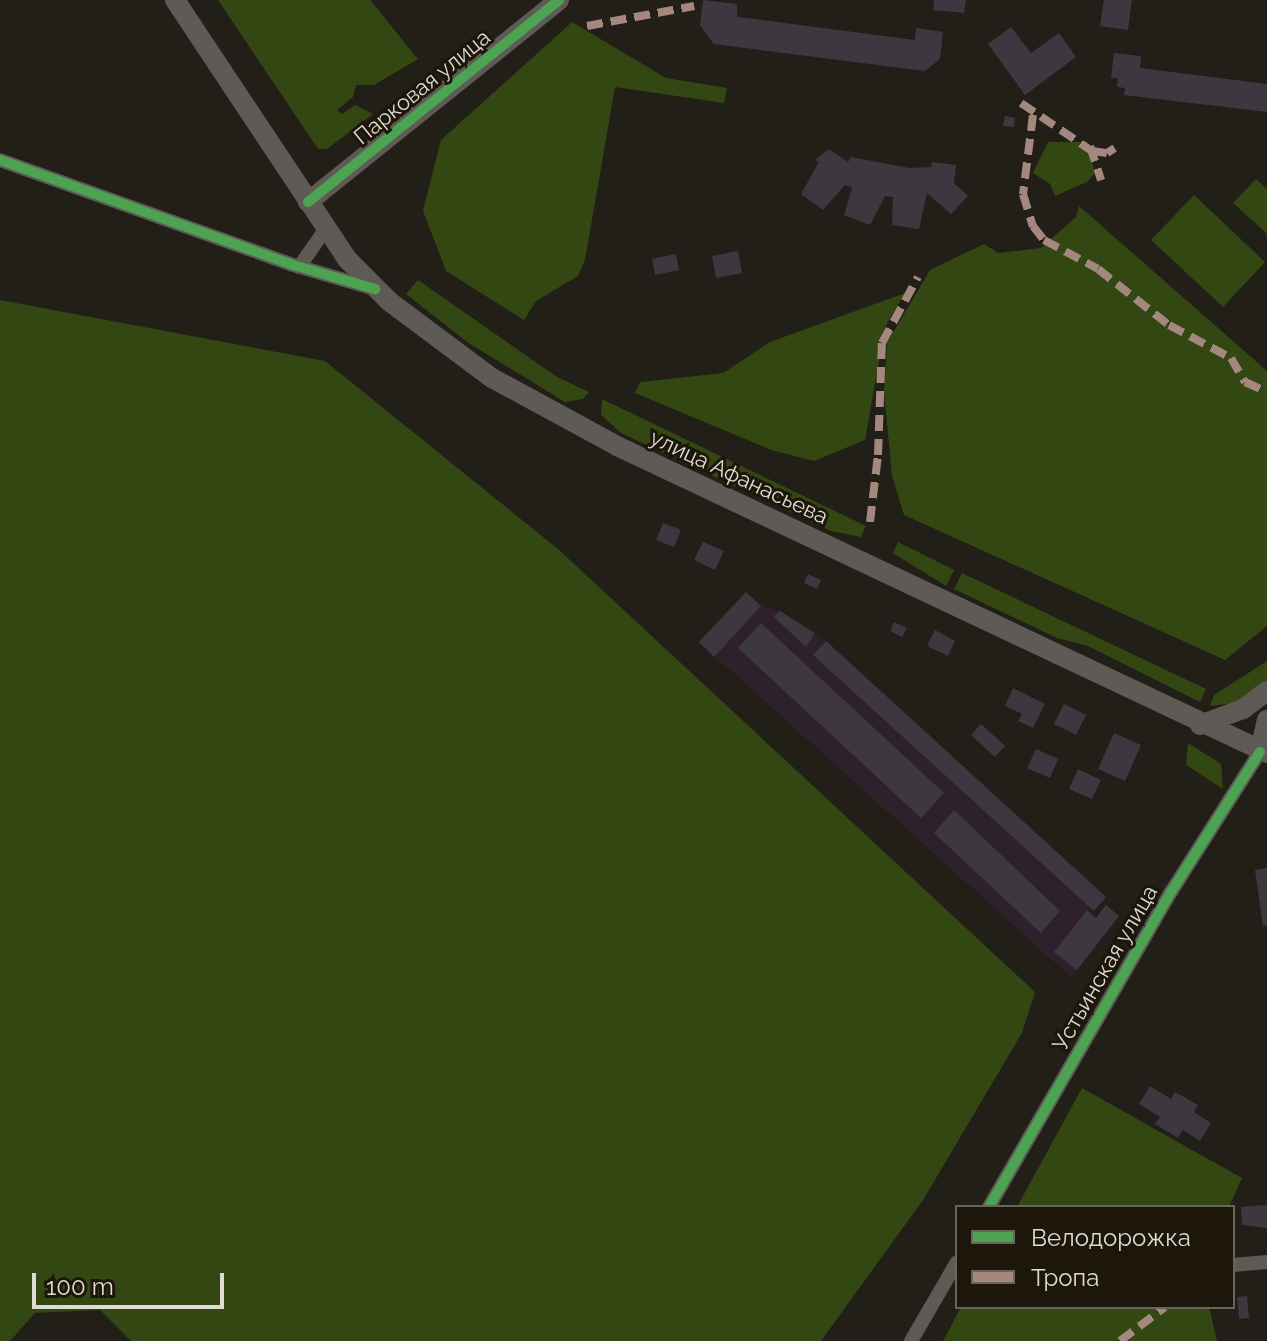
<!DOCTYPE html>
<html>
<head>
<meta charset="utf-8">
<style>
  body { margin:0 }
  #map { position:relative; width:1267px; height:1341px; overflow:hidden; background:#221e18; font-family:Raleway,sans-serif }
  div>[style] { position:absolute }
  .industrial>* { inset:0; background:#2e212c }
  .green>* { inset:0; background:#334712 }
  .building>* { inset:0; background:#3d3840 }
  .street>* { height:14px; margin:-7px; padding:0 7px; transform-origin:7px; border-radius:7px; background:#5e5a55 }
  .secondary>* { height:20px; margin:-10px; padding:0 10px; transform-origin:10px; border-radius:10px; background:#5e5a55 }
  .quiet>* { height:8px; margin-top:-4px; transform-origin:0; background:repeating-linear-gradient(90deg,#a5887d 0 16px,transparent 0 24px) }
  .cycleway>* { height:10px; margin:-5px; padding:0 5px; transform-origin:5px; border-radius:5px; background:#4ca352 }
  span { translate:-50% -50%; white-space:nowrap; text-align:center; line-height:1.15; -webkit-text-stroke:6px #1d160a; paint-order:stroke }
  .street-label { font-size:22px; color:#dfdad2 }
  .legend { position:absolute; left:955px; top:1205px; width:280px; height:104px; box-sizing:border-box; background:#1d160a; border:2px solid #6b645a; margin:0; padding:10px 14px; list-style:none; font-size:24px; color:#dfdad2 }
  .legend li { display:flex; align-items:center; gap:16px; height:40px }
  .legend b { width:40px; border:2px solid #6b645a }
  .scale { position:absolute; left:32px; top:1273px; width:192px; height:36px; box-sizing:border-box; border:4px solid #dfdad2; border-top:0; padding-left:10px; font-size:24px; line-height:28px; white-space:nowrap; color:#dfdad2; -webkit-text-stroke:6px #1d160a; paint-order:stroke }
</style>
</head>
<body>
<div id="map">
  <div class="industrial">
    <div style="clip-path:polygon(746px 592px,761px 606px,780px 611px,826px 641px,1106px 897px,1094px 911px,1087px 910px,1055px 952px,1077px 970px,1072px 978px,699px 642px)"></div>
  </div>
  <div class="green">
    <div style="clip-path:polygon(218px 0,370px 0,418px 59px,374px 85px,356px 85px,353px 97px,337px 110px,342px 114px,355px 105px,373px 114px,327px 149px,318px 149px)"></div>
    <div style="clip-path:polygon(572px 22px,666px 78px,727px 88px,724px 103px,615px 87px,585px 260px,578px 276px,536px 301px,524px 320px,446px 271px,423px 211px,441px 140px)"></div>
    <div style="clip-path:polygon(1048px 142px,1087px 142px,1095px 173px,1087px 182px,1055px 196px,1050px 184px,1033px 173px)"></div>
    <div style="clip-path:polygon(1256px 179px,1267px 189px,1267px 234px,1233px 203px)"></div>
    <div style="clip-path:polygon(1194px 195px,1265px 262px,1223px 307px,1151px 240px)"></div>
    <div style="clip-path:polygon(1079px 206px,1267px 371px,1267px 626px,1225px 660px,904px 515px,892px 476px,884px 392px,887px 343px,930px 270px,984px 244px,998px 253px,1041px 248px,1076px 217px)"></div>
    <div style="clip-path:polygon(418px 280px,557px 377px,589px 392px,583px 399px,565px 402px,467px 342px,406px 294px)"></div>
    <div style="clip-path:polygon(905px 293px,885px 327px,865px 440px,814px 461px,771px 450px,635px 393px,640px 382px,723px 373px,770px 342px)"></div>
    <div style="clip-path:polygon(0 300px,325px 361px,558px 549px,1035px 992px,1022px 1033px,923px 1200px,821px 1341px,131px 1341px,100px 1310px,35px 1313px,10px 1341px,0 1341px)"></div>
    <div style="clip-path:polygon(602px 399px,866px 526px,861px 537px,831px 531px,621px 433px,601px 415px)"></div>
    <div style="clip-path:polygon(898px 542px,954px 570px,946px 586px,893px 553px)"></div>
    <div style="clip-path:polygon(962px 573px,1206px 689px,1200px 702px,1088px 646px,1057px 638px,954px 589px)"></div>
    <div style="clip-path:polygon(1267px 661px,1267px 683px,1237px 703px,1210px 706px,1214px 695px)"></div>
    <div style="clip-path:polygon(1188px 743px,1221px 764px,1223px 789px,1186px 765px)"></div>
    <div style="clip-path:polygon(1082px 1088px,1242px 1178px,1229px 1207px,1017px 1207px)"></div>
    <div style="clip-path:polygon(961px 1307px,1209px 1307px,1217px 1341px,943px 1341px)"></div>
  </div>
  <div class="building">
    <div style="clip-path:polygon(703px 0,737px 4px,737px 17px,755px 19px,915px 40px,916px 28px,943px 32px,940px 59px,925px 71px,714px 44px,700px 25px)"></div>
    <div style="clip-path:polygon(934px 0,966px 0,964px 13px,933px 10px)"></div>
    <div style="clip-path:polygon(1104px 0,1132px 0,1128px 30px,1100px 26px)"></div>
    <div style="clip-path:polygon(1011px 27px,1031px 53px,1059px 33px,1076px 57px,1025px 95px,988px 44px)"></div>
    <div style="clip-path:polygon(1114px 53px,1141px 56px,1140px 68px,1267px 84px,1267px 112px,1124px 95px,1125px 88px,1117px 87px,1118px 78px,1111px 78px)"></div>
    <div style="clip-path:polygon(1005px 116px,1015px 118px,1014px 127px,1003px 126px)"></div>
    <div style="clip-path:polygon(829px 149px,848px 162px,851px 157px,909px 168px,931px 167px,932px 162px,956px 165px,954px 183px,968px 196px,951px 214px,927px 193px,919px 229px,892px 225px,893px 197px,885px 196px,870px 225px,844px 215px,852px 188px,845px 185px,823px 210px,801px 194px,819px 162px,815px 160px)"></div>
    <div style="clip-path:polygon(738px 251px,742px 273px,716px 278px,712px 256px)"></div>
    <div style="clip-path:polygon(676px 254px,679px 270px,655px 275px,652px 259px)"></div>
    <div style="clip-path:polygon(663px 523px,681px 530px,674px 547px,656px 540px)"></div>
    <div style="clip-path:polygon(703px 542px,724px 551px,715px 570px,694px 560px)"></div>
    <div style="clip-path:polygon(808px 574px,821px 580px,817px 589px,804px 583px)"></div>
    <div style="clip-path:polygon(746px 592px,761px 606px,714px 657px,699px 642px)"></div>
    <div style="clip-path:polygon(780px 611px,815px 633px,806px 647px,774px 617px)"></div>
    <div style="clip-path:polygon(894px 622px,907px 628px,902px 637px,890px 631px)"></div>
    <div style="clip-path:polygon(761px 623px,944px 793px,921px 818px,738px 648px)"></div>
    <div style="clip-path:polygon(935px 630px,955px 641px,948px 656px,927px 646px)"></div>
    <div style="clip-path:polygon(826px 641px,1106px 897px,1094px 911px,813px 655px)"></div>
    <div style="clip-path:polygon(1013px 688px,1045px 704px,1033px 728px,1018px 721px,1022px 714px,1005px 706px)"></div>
    <div style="clip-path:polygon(1064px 704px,1086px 715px,1076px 735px,1054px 724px)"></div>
    <div style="clip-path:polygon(981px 724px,1005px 746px,995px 757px,971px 735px)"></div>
    <div style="clip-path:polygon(1114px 733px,1141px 745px,1125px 781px,1098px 769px)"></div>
    <div style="clip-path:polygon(1036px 749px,1058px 759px,1050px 778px,1027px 768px)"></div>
    <div style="clip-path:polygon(1078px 769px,1101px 780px,1092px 799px,1069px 789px)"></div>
    <div style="clip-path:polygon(954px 810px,1060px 911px,1041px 933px,934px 833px)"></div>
    <div style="clip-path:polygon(1267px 868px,1267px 925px,1263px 926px,1255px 870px)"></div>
    <div style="clip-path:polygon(1106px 905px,1119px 916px,1077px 970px,1054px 952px,1087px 910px,1096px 918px)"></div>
    <div style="clip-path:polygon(1150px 1086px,1171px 1099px,1175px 1092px,1198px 1105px,1194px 1112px,1211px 1123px,1200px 1141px,1183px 1130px,1178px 1138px,1155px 1124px,1160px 1117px,1139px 1104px)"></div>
    <div style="clip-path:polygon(1267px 1205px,1267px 1228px,1242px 1225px,1241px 1207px)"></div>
    <div style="clip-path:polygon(1247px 1296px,1249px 1318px,1239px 1319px,1237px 1297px)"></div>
  </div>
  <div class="street">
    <div style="left:0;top:160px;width:308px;rotate:19.7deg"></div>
    <div style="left:290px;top:264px;width:89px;rotate:16.4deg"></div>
    <div style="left:299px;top:267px;width:45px;rotate:-54.9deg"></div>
    <div style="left:989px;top:1207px;width:364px;rotate:-60deg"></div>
    <div style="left:1171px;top:892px;width:166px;rotate:-57.6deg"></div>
    <div style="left:1233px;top:1265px;width:34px;rotate:-5deg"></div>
    <div style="left:911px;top:1341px;width:91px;rotate:-59.8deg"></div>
  </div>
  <div class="secondary">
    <div style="left:175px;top:0;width:312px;rotate:56.4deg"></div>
    <div style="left:348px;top:260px;width:59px;rotate:45deg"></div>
    <div style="left:390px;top:302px;width:127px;rotate:36.7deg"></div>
    <div style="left:492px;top:378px;width:142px;rotate:28.5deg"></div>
    <div style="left:617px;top:446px;width:719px;rotate:25.28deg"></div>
    <div style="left:308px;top:202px;width:322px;rotate:-38.8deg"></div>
    <div style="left:1200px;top:725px;width:46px;rotate:-20.4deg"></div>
    <div style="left:1243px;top:709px;width:30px;rotate:-37deg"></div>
    <div style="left:1260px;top:752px;width:33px;rotate:-78deg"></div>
  </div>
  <div class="quiet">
    <div style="left:587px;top:26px;width:109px;rotate:-10.6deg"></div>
    <div style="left:1021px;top:103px;width:86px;rotate:34.1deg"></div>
    <div style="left:1092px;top:151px;width:15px;rotate:8deg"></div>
    <div style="left:1107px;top:153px;width:9px;rotate:-32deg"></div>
    <div style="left:1033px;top:115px;width:80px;rotate:97.2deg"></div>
    <div style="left:1023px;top:194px;width:34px;rotate:73deg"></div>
    <div style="left:1033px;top:226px;width:18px;rotate:52deg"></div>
    <div style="left:1044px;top:240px;width:61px;rotate:28.2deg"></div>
    <div style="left:1098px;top:269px;width:90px;rotate:38.3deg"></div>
    <div style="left:1169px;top:325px;width:70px;rotate:28deg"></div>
    <div style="left:1231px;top:358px;width:28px;rotate:60deg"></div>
    <div style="left:1245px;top:382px;width:24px;rotate:24deg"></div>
    <div style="left:1090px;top:146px;width:36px;rotate:72deg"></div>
    <div style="left:870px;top:522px;width:67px;rotate:-83.2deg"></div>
    <div style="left:878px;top:455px;width:112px;rotate:-88deg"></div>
    <div style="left:882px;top:343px;width:75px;rotate:-61.4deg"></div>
    <div style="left:1120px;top:1341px;width:56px;rotate:-37.1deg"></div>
  </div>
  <div class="cycleway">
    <div style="left:0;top:160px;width:308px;rotate:19.7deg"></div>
    <div style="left:290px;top:264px;width:89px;rotate:16.4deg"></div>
    <div style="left:308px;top:202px;width:322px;rotate:-38.8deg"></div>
    <div style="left:989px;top:1207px;width:364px;rotate:-60deg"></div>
    <div style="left:1171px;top:892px;width:166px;rotate:-57.6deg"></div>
  </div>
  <div class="street-label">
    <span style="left:422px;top:87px;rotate:-39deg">Парковая улица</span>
    <span style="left:739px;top:477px;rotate:25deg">улица Афанасьева</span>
    <span style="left:1105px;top:968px;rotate:-60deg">Устьинская улица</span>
  </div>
  <ul class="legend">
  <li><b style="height:10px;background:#4ca352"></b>Велодорожка</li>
  <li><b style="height:10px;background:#a5887d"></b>Тропа</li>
  </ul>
  <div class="scale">100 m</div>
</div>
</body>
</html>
